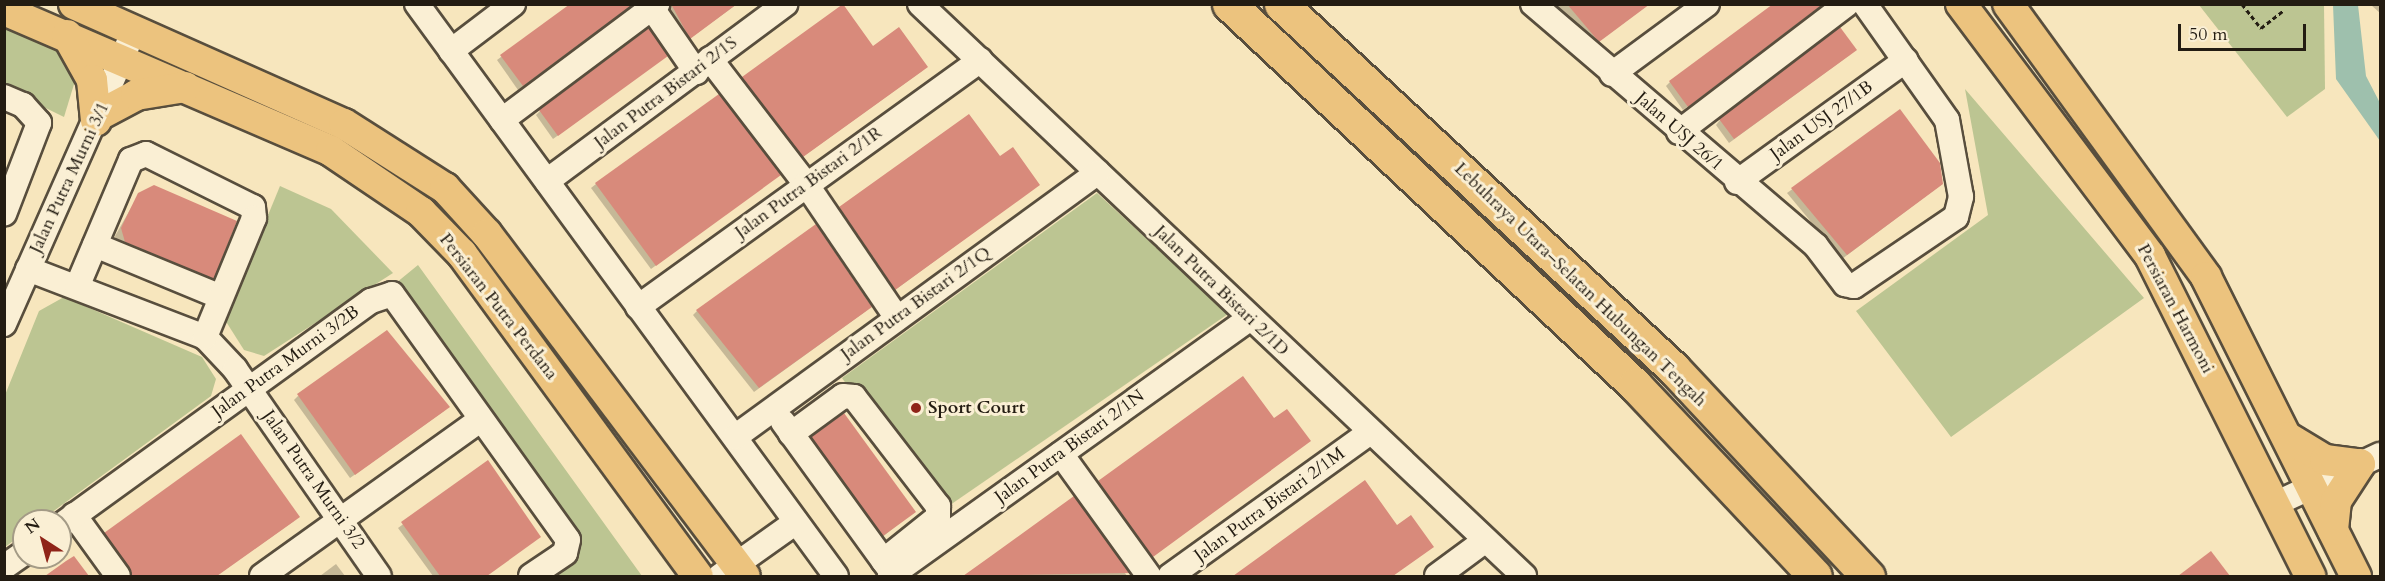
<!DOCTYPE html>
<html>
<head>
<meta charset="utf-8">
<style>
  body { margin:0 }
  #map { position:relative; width:2385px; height:581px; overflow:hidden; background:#f7e6bd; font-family:Cardo,serif }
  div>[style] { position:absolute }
  .green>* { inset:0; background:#bcc592 }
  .water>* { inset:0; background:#9ec0ad }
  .shadow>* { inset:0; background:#0003 }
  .building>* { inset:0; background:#d88a7b }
  .path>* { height:3px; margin-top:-1.5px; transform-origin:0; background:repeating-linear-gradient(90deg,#231c12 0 4.5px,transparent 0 7.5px) }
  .roads { filter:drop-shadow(2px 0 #584e3d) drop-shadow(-2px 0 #584e3d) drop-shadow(0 2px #584e3d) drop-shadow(0 -2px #584e3d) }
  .minor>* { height:24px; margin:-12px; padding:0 12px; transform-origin:12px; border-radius:12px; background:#faefd4 }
  .major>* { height:30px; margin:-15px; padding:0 15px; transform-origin:15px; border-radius:15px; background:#ecc37e }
  .highway>* { height:33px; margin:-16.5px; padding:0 16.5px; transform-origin:16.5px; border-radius:16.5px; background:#ecc37e }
  .dots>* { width:16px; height:16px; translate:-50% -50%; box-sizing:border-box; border:3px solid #faefd4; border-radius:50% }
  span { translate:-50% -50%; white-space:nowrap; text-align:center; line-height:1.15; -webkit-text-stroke:6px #faefd4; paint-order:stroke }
  .street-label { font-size:18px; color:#231c12 }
  .poi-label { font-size:18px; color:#231c12; font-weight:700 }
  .left { translate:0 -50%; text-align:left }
  .frame { position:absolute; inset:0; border:6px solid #231c12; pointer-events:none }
  .north { position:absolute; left:12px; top:509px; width:60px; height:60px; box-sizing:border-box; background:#faefd4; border:2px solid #a49b86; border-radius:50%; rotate:324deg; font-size:16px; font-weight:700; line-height:24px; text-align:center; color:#231c12 }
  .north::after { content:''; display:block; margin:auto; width:21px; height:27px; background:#8f2418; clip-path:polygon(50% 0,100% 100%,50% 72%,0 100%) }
  .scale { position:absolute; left:2178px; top:24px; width:128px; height:27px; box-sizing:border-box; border:3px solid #231c12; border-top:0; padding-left:8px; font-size:18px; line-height:21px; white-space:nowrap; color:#231c12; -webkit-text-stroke:4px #faefd4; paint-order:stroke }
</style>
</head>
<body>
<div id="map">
  <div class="green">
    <div style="clip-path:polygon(2199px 5px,2324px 5px,2325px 89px,2287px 117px)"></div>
    <div style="clip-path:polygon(4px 26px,62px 53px,75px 81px,64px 117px,5px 88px)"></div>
    <div style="clip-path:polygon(1965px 89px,2144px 298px,1951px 437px,1856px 311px,1988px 215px)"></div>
    <div style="clip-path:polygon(280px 186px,331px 209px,393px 273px,264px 356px,244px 350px,225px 320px)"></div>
    <div style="clip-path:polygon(1097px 193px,1228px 314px,937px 514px,842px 378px)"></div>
    <div style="clip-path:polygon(418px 265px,642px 576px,558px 576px,579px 558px,579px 538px,396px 283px)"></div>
    <div style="clip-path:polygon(64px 297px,202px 357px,216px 379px,211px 396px,40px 521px,24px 521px,24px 533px,5px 547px,5px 395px,39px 311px)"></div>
  </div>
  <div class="water">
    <div style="clip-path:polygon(2333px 5px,2358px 5px,2366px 76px,2380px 103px,2380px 141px,2336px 79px)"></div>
  </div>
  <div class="shadow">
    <div style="clip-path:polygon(572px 4px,634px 4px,518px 90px,497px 60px)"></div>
    <div style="clip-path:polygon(665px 4px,737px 4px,685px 42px)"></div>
    <div style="clip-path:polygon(1553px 4px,1649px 4px,1594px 45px)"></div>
    <div style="clip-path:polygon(2380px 4px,2380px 13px,2371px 5px,2372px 4px)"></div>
    <div style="clip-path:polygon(843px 6px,873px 48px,922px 71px,801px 158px,739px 82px)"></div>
    <div style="clip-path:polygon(1818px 7px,1683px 110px,1666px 86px,1670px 82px)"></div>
    <div style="clip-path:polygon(1851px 54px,1729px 143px,1716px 125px,1720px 120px)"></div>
    <div style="clip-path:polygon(661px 60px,553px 139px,536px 115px,540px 111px)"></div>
    <div style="clip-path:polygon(1900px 111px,1942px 184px,1842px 259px,1787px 193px)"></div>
    <div style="clip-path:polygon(999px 158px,1038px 185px,891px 293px,835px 212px)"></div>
    <div style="clip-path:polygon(779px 175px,651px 269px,591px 188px,596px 184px)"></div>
    <div style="clip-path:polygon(139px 194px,212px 278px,206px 285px,118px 249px,115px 236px)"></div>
    <div style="clip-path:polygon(697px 311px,866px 311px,754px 392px,693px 315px)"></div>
    <div style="clip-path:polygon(298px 396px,444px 411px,350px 478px,294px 400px)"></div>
    <div style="clip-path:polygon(1274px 420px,1309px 441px,1148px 560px,1095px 487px)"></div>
    <div style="clip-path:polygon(812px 438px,915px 511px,876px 542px,806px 445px)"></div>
    <div style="clip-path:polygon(488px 462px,539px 537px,486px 576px,433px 576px,398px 528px)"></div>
    <div style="clip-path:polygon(1365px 482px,1397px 527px,1427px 551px,1392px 576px,1235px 576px)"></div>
    <div style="clip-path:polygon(1073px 498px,1127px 576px,965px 576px)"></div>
    <div style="clip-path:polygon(294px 521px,216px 576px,125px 576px,101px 538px)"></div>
    <div style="clip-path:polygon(2211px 553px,2228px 576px,2180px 576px)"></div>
    <div style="clip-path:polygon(74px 558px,88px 576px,48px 576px)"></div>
    <div style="clip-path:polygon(336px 564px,345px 576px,320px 576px)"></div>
  </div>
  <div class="building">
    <div style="clip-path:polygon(570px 4px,633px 4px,523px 86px,500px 55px)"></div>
    <div style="clip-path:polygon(671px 4px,737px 4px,690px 39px)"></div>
    <div style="clip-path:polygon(843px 4px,873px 46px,899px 27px,928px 67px,803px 157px,742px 77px)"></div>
    <div style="clip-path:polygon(1567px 4px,1650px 4px,1599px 42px)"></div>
    <div style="clip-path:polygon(1773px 4px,1823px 4px,1688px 107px,1669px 81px)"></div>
    <div style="clip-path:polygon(1840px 27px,1857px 50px,1734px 139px,1719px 119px)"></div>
    <div style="clip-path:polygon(649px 28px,668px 56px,558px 136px,539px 110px)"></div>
    <div style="clip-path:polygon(719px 94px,781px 175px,656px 266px,595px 183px)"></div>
    <div style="clip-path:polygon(1900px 109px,1940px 163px,1943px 184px,1847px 255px,1791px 188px)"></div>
    <div style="clip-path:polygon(969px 114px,1000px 156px,1013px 147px,1040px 185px,895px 290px,839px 207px)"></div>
    <div style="clip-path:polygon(154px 185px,237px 221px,214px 279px,125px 242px,121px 228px,138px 193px)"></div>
    <div style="clip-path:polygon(816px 224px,872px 307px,759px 388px,696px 310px)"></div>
    <div style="clip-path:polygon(387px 330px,450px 407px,355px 475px,297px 394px)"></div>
    <div style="clip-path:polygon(1243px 376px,1274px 418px,1287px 409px,1311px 441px,1153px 557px,1098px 481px)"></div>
    <div style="clip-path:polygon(844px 413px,916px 512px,883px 536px,811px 437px)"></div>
    <div style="clip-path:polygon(241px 434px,300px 517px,217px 576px,132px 576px,104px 533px)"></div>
    <div style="clip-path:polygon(488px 460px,541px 537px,487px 576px,440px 576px,401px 522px)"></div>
    <div style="clip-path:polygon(1365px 480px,1397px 525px,1411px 515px,1434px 547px,1393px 576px,1233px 576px)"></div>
    <div style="clip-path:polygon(1074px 496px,1130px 573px,963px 576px,991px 556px)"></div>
    <div style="clip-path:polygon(2211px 551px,2230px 576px,2178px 576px)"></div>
    <div style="clip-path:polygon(74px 556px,89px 576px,45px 576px,66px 561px)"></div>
  </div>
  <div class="path">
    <div style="left:2242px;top:4px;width:31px;rotate:52deg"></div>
    <div style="left:2261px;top:28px;width:29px;rotate:-38deg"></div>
  </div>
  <div class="roads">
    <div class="minor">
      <div style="left:417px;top:4px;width:709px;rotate:53.78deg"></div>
      <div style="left:920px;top:4px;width:832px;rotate:43.44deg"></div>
      <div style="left:1533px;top:4px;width:372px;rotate:40.5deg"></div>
      <div style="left:1816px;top:246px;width:48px;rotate:52.7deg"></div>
      <div style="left:1845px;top:284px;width:9px;rotate:13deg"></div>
      <div style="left:1854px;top:286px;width:123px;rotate:-34.1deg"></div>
      <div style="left:1956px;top:217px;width:21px;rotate:-76deg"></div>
      <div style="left:1961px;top:197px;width:78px;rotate:-100.3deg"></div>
      <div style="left:1947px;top:120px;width:142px;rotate:-125.3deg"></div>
      <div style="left:652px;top:8px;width:78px;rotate:55.5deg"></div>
      <div style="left:451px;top:51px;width:78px;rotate:-37.2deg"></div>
      <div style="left:710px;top:59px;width:158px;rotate:52.5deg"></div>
      <div style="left:806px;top:184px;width:162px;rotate:55.8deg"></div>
      <div style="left:1612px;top:74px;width:118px;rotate:-36.4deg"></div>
      <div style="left:4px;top:97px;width:21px;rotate:23deg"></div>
      <div style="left:23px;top:105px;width:24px;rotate:48deg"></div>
      <div style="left:39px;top:123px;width:97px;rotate:111deg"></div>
      <div style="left:502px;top:120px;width:194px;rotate:-36.8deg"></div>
      <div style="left:1679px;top:132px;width:211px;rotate:-37.3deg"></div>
      <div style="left:547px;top:181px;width:297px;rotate:-36.6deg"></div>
      <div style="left:1737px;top:182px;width:208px;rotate:-35.8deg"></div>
      <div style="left:95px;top:245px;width:136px;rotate:22.4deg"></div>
      <div style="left:28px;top:269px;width:190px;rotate:21deg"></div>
      <div style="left:205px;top:337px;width:44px;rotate:46.8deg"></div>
      <div style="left:235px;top:369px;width:252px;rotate:55.2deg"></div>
      <div style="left:77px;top:287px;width:138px;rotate:-67deg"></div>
      <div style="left:131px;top:160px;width:16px;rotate:-22deg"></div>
      <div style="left:146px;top:154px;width:119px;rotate:26.4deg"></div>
      <div style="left:253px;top:207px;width:11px;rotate:85deg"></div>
      <div style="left:254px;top:218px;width:129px;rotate:112.4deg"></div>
      <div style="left:638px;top:307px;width:422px;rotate:-35.8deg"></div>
      <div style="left:4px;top:324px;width:321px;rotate:-66.1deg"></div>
      <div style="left:783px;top:422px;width:188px;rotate:54.1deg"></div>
      <div style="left:791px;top:434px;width:64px;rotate:-36.2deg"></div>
      <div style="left:843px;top:396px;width:11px;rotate:5deg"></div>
      <div style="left:854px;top:397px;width:138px;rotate:52.4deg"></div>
      <div style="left:938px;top:506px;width:11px;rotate:90deg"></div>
      <div style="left:938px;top:517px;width:70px;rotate:141.3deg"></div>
      <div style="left:735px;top:437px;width:449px;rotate:-36.1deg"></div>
      <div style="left:1061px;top:454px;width:150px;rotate:54.2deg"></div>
      <div style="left:2277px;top:503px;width:114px;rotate:-25deg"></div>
      <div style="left:74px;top:515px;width:75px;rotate:54.2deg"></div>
      <div style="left:60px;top:526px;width:384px;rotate:-35.9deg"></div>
      <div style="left:371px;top:301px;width:22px;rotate:-18deg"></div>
      <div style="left:392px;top:294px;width:302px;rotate:54.4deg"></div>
      <div style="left:568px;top:540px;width:13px;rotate:103deg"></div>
      <div style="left:565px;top:553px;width:41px;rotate:145.9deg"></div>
      <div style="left:4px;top:567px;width:24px;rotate:-35deg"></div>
      <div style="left:262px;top:576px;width:269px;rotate:-35.6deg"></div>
      <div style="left:720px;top:576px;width:93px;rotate:-35.4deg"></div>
      <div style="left:890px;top:576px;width:443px;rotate:-35.6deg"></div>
      <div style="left:1170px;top:576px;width:245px;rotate:-35.7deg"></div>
      <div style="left:1437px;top:576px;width:57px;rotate:-36.5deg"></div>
    </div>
    <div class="major">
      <div style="left:74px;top:4px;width:295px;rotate:24deg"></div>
      <div style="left:344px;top:124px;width:120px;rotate:32.4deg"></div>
      <div style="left:445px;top:188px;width:62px;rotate:47.6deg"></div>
      <div style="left:487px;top:234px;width:428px;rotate:53deg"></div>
      <div style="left:1961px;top:4px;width:315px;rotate:53.1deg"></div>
      <div style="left:2150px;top:256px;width:358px;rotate:63.4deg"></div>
      <div style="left:2008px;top:4px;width:337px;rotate:54deg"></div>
      <div style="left:2206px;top:277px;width:335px;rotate:63.4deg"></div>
      <div style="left:4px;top:10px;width:356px;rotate:23.3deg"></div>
      <div style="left:331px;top:151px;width:109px;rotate:34.1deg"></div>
      <div style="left:421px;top:212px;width:59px;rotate:45.7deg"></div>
      <div style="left:462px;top:254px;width:399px;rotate:53.8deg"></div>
      <div style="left:67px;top:35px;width:51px;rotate:60.9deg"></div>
      <div style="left:92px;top:80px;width:41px;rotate:84.4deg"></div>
      <div style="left:101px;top:114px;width:40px;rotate:-28deg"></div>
      <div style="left:136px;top:95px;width:50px;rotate:-9.3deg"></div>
      <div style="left:2287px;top:437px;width:44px;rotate:31.2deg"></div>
      <div style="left:2325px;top:460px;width:35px;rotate:7deg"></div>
      <div style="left:2360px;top:464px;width:44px;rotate:123deg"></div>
      <div style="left:2336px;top:501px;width:29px;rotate:96deg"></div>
    </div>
    <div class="highway">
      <div style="left:1229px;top:4px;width:557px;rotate:43.18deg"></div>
      <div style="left:1635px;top:385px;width:262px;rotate:46.7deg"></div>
      <div style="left:1281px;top:4px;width:536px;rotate:42.88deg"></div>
      <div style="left:1674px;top:369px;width:284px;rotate:46.9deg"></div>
    </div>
  </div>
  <div class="dots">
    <div style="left:916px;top:408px;background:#8f2418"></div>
  </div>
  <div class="street-label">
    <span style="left:666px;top:93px;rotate:-37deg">Jalan Putra Bistari 2/1S</span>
    <span style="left:1822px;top:121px;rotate:-36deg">Jalan USJ 27/1B</span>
    <span style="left:1679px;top:132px;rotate:41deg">Jalan USJ 26/1</span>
    <span style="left:70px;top:178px;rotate:-65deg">Jalan Putra Murni 3/1</span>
    <span style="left:809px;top:183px;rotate:-36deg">Jalan Putra Bistari 2/1R</span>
    <span style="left:1580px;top:285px;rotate:44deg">Lebuhraya Utara–Selatan Hubungan Tengah</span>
    <span style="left:1221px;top:291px;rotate:44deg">Jalan Putra Bistari 2/1D</span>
    <span style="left:916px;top:304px;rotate:-36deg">Jalan Putra Bistari 2/1Q</span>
    <span style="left:498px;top:307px;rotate:52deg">Persiaran Putra Perdana</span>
    <span style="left:2175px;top:309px;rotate:62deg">Persiaran Harmoni</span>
    <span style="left:286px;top:362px;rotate:-36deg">Jalan Putra Murni 3/2B</span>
    <span style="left:1070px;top:447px;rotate:-36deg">Jalan Putra Bistari 2/1N</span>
    <span style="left:313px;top:480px;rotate:55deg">Jalan Putra Murni 3/2</span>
    <span style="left:1270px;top:505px;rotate:-36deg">Jalan Putra Bistari 2/1M</span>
  </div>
  <div class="poi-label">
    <span class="left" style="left:928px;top:408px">Sport Court</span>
  </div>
  <div class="frame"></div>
  <div class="north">N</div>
  <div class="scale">50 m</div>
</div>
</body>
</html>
